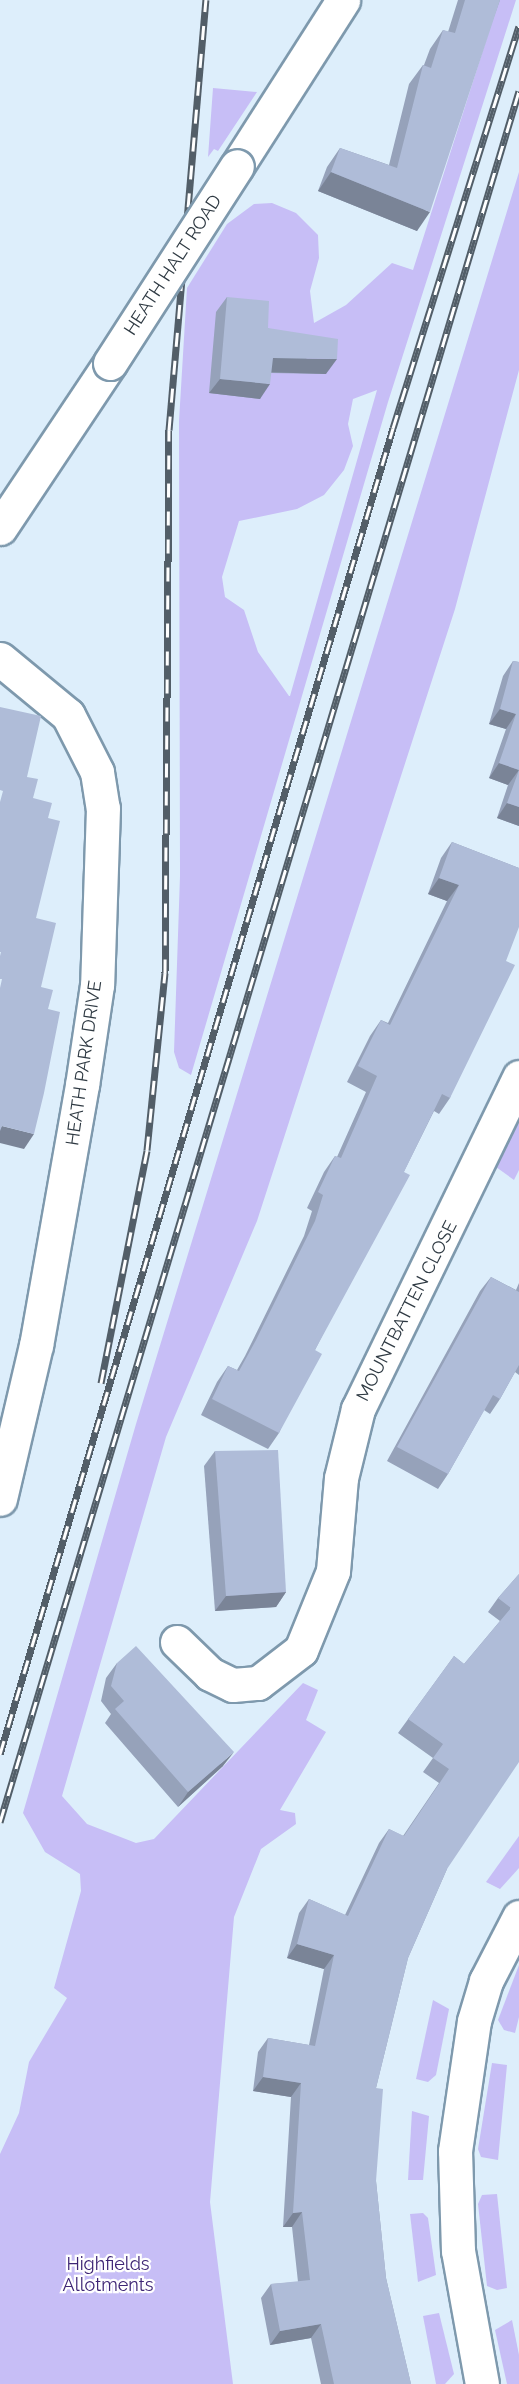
<!DOCTYPE html>
<html>
<head>
<meta charset="utf-8">
<style>
  body { margin:0 }
  #map { position:relative; width:519px; height:2384px; overflow:hidden; background:#ddeefb; font-family:Raleway,sans-serif }
  div>[style] { position:absolute }
  .green>* { inset:0; background:#c7bef6 }
  .roads { filter:drop-shadow(2px 0 #7e99ad) drop-shadow(-2px 0 #7e99ad) drop-shadow(0 2px #7e99ad) drop-shadow(0 -2px #7e99ad) }
  .minor>* { height:33px; margin:-16.5px; padding:0 16.5px; transform-origin:16.5px; border-radius:16.5px; background:#fff }
  .rail>* { height:7px; margin-top:-3.5px; transform-origin:0; background:repeating-linear-gradient(90deg,#fff 0 14px,#525e68 0 28px); box-sizing:border-box; border-block:2px solid #525e68 }
  .bridges { filter:drop-shadow(2px 0 #7e99ad) drop-shadow(-2px 0 #7e99ad) drop-shadow(0 2px #7e99ad) drop-shadow(0 -2px #7e99ad) }
  .minor-bridge>* { height:33px; margin:-16.5px; padding:0 16.5px; transform-origin:16.5px; border-radius:16.5px; background:#fff }
  .wall>* { inset:0; background:#96a2ba }
  .shaded-wall>* { inset:0; background:#7a8497 }
  .building>* { inset:0; background:#afbcd8 }
  span { translate:-50% -50%; white-space:nowrap; text-align:center; line-height:1.15; -webkit-text-stroke:4.5px #fff; paint-order:stroke }
  .street-label { font-size:18px; color:#2f3a43 }
  .park-label { font-size:18px; color:#3e2675 }
</style>
</head>
<body>
<div id="map">
  <div class="green">
    <div style="clip-path:polygon(evenodd,499px 0,516px 0,388px 402px,191px 1075px,179px 1068px,174px 1052px,180px 876px,179px 421px,187px 288px,227px 224px,254px 204px,272px 203px,296px 213px,318px 235px,319px 258px,310px 291px,314px 323px,346px 305px,392px 263px,413px 270px,499px 0,377px 390px,290px 696px,289px 696px,258px 652px,244px 610px,225px 597px,222px 577px,239px 521px,297px 509px,324px 495px,344px 470px,353px 446px,348px 424px,353px 399px,377px 390px)"></div>
    <div style="clip-path:polygon(213px 88px,257px 92px,218px 151px,214px 149px,208px 157px)"></div>
    <div style="clip-path:polygon(519px 172px,519px 370px,455px 609px,257px 1221px,166px 1437px,62px 1796px,87px 1824px,136px 1843px,154px 1839px,303px 1683px,318px 1690px,306px 1720px,326px 1732px,280px 1810px,295px 1813px,296px 1824px,261px 1849px,234px 1917px,210px 2202px,233px 2384px,0 2384px,0 2154px,19px 2113px,29px 2062px,67px 1998px,54px 1988px,81px 1891px,80px 1874px,45px 1852px,23px 1813px,136px 1424px)"></div>
    <div style="clip-path:polygon(519px 1117px,519px 1170px,514px 1180px,496px 1167px)"></div>
    <div style="clip-path:polygon(519px 1836px,519px 1868px,500px 1889px,486px 1882px)"></div>
    <div style="clip-path:polygon(519px 1965px,519px 2017px,515px 2033px,504px 2030px,498px 2020px)"></div>
    <div style="clip-path:polygon(433px 2000px,449px 2009px,436px 2075px,428px 2082px,416px 2079px)"></div>
    <div style="clip-path:polygon(492px 2063px,507px 2065px,498px 2160px,481px 2157px,478px 2149px)"></div>
    <div style="clip-path:polygon(412px 2111px,429px 2116px,423px 2180px,408px 2180px)"></div>
    <div style="clip-path:polygon(497px 2194px,507px 2288px,497px 2290px,487px 2286px,478px 2204px,482px 2195px)"></div>
    <div style="clip-path:polygon(423px 2213px,428px 2218px,436px 2275px,418px 2282px,410px 2214px)"></div>
    <div style="clip-path:polygon(439px 2313px,454px 2374px,445px 2384px,436px 2384px,423px 2316px)"></div>
    <div style="clip-path:polygon(512px 2320px,519px 2355px,519px 2384px,507px 2384px,495px 2330px)"></div>
  </div>
  <div class="roads">
    <div class="minor">
      <div style="left:237px;top:166px;width:197px;rotate:-57.4deg"></div>
      <div style="left:0;top:528px;width:198px;rotate:-56.3deg"></div>
      <div style="left:0;top:659px;width:88px;rotate:39.5deg"></div>
      <div style="left:68px;top:715px;width:64px;rotate:63deg"></div>
      <div style="left:97px;top:772px;width:36px;rotate:81deg"></div>
      <div style="left:103px;top:808px;width:177px;rotate:91.9deg"></div>
      <div style="left:97px;top:985px;width:101px;rotate:98.5deg"></div>
      <div style="left:82px;top:1085px;width:264px;rotate:100deg"></div>
      <div style="left:36px;top:1345px;width:158px;rotate:103.2deg"></div>
      <div style="left:177px;top:1642px;width:46px;rotate:44.1deg"></div>
      <div style="left:210px;top:1674px;width:25px;rotate:26deg"></div>
      <div style="left:233px;top:1685px;width:25px;rotate:-5deg"></div>
      <div style="left:258px;top:1683px;width:54px;rotate:-37.5deg"></div>
      <div style="left:301px;top:1650px;width:85px;rotate:-67.9deg"></div>
      <div style="left:333px;top:1571px;width:93px;rotate:-85.1deg"></div>
      <div style="left:341px;top:1478px;width:71px;rotate:-76.2deg"></div>
      <div style="left:358px;top:1409px;width:369px;rotate:-64.1deg"></div>
      <div style="left:482px;top:2384px;width:135px;rotate:-100.2deg"></div>
      <div style="left:458px;top:2251px;width:100px;rotate:-91.7deg"></div>
      <div style="left:455px;top:2151px;width:131px;rotate:-81.7deg"></div>
      <div style="left:474px;top:2021px;width:42px;rotate:-73.3deg"></div>
      <div style="left:486px;top:1981px;width:72px;rotate:-62.7deg"></div>
    </div>
  </div>
  <div class="rail">
    <div style="left:101px;top:1383px;width:237px;rotate:-78.8deg"></div>
    <div style="left:147px;top:1150px;width:178px;rotate:-84.2deg"></div>
    <div style="left:165px;top:973px;width:543px;rotate:-89.58deg"></div>
    <div style="left:169px;top:430px;width:432px;rotate:-85.1deg"></div>
    <div style="left:0;top:1754px;width:1383px;rotate:-73.49deg"></div>
    <div style="left:393px;top:428px;width:421px;rotate:-72.6deg"></div>
    <div style="left:0;top:1822px;width:1807px;rotate:-73.31deg"></div>
  </div>
  <div class="bridges">
    <div class="minor-bridge">
      <div style="left:110px;top:363px;width:234px;rotate:-57.2deg"></div>
    </div>
  </div>
  <div class="wall">
    <div style="clip-path:polygon(458px 0,500px 0,417px 231px,318px 191px,327px 167px,340px 148px,389px 165px,409px 84px,423px 65px,424px 65px,430px 49px,443px 30px,448px 32px)"></div>
    <div style="clip-path:polygon(227px 297px,268px 328px,326px 374px,271px 373px,260px 399px,209px 393px,216px 312px)"></div>
    <div style="clip-path:polygon(513px 661px,519px 662px,519px 826px,497px 818px,508px 785px,489px 778px,506px 729px,489px 724px,503px 676px)"></div>
    <div style="clip-path:polygon(452px 842px,519px 868px,450px 1098px,439px 1114px,434px 1111px,315px 1350px,279px 1433px,268px 1449px,201px 1415px,217px 1382px,228px 1366px,237px 1370px,245px 1356px,304px 1236px,312px 1211px,307px 1208px,324px 1172px,335px 1156px,337px 1157px,366px 1092px,347px 1082px,370px 1036px,381px 1020px,388px 1023px,447px 901px,428px 894px,441px 858px)"></div>
    <div style="clip-path:polygon(491px 1277px,516px 1290px,519px 1283px,519px 1375px,515px 1372px,500px 1399px,490px 1414px,484px 1410px,448px 1474px,438px 1489px,387px 1461px,480px 1291px)"></div>
    <div style="clip-path:polygon(215px 1451px,286px 1592px,276px 1607px,215px 1611px,204px 1466px)"></div>
    <div style="clip-path:polygon(519px 1574px,447px 1869px,408px 1958px,376px 2088px,376px 2181px,386px 2278px,411px 2384px,321px 2384px,311px 2338px,270px 2345px,261px 2298px,271px 2284px,298px 2282px,292px 2227px,283px 2227px,291px 2097px,253px 2091px,258px 2052px,268px 2038px,309px 2045px,324px 1969px,287px 1958px,299px 1913px,309px 1899px,345px 1915px,379px 1843px,389px 1829px,403px 1836px,439px 1783px,423px 1772px,433px 1758px,398px 1733px,454px 1656px,464px 1664px,500px 1621px,488px 1612px,498px 1598px)"></div>
    <div style="clip-path:polygon(117px 1663px,223px 1766px,178px 1807px,105px 1723px,111px 1714px,101px 1701px,106px 1678px)"></div>
  </div>
  <div class="shaded-wall">
    <div style="clip-path:polygon(331px 172px,430px 212px,417px 231px,318px 191px)"></div>
    <div style="clip-path:polygon(273px 358px,337px 359px,326px 374px,262px 372px)"></div>
    <div style="clip-path:polygon(220px 379px,270px 384px,260px 399px,209px 393px)"></div>
    <div style="clip-path:polygon(500px 709px,516px 714px,506px 729px,489px 724px)"></div>
    <div style="clip-path:polygon(499px 763px,519px 770px,508px 785px,489px 778px)"></div>
    <div style="clip-path:polygon(507px 803px,519px 807px,519px 826px,497px 818px)"></div>
    <div style="clip-path:polygon(439px 878px,459px 885px,447px 901px,428px 894px)"></div>
    <div style="clip-path:polygon(2px 1126px,34px 1134px,24px 1149px,0 1143px,0 1128px)"></div>
    <div style="clip-path:polygon(286px 1592px,276px 1607px,215px 1611px,226px 1596px)"></div>
    <div style="clip-path:polygon(234px 1752px,223px 1766px,178px 1807px,188px 1792px)"></div>
    <div style="clip-path:polygon(297px 1944px,334px 1955px,324px 1969px,287px 1958px)"></div>
    <div style="clip-path:polygon(263px 2077px,301px 2083px,291px 2097px,253px 2091px)"></div>
    <div style="clip-path:polygon(302px 2212px,292px 2227px,283px 2227px,293px 2213px)"></div>
    <div style="clip-path:polygon(321px 2324px,311px 2338px,270px 2345px,280px 2331px)"></div>
  </div>
  <div class="building">
    <div style="clip-path:polygon(465px 0,500px 0,430px 212px,331px 172px,340px 148px,397px 168px,423px 65px,431px 68px,443px 30px,455px 33px)"></div>
    <div style="clip-path:polygon(227px 297px,269px 301px,268px 328px,338px 339px,337px 359px,273px 358px,270px 384px,220px 379px)"></div>
    <div style="clip-path:polygon(513px 661px,519px 662px,519px 807px,507px 803px,519px 770px,499px 763px,516px 714px,500px 709px)"></div>
    <div style="clip-path:polygon(0 707px,41px 716px,27px 777px,38px 779px,33px 798px,52px 803px,48px 818px,60px 821px,36px 918px,56px 923px,41px 987px,53px 990px,48px 1009px,60px 1012px,44px 1093px,34px 1134px,2px 1126px,0 1131px,0 988px,2px 979px,0 979px,0 956px,1px 952px,0 952px,0 802px,3px 791px,0 790px)"></div>
    <div style="clip-path:polygon(452px 842px,519px 868px,519px 927px,506px 961px,515px 965px,450px 1098px,442px 1094px,404px 1172px,410px 1175px,315px 1350px,322px 1354px,279px 1433px,212px 1399px,228px 1366px,239px 1371px,256px 1340px,315px 1221px,323px 1195px,318px 1192px,335px 1156px,341px 1158px,377px 1076px,358px 1066px,381px 1020px,390px 1025px,459px 885px,439px 878px)"></div>
    <div style="clip-path:polygon(491px 1277px,519px 1292px,519px 1365px,500px 1399px,493px 1395px,448px 1474px,397px 1447px)"></div>
    <div style="clip-path:polygon(278px 1450px,286px 1592px,226px 1596px,215px 1451px)"></div>
    <div style="clip-path:polygon(519px 1574px,519px 1762px,447px 1869px,408px 1958px,376px 2088px,383px 2089px,376px 2181px,386px 2278px,411px 2384px,334px 2384px,321px 2324px,280px 2331px,271px 2284px,310px 2280px,302px 2212px,293px 2213px,301px 2083px,263px 2077px,268px 2038px,315px 2046px,334px 1955px,297px 1944px,309px 1899px,348px 1916px,389px 1829px,404px 1836px,449px 1769px,433px 1758px,443px 1744px,408px 1719px,454px 1656px,464px 1664px,511px 1608px,498px 1598px)"></div>
    <div style="clip-path:polygon(136px 1646px,234px 1752px,188px 1792px,115px 1709px,124px 1701px,111px 1686px,117px 1663px)"></div>
  </div>
  <div class="street-label">
    <span style="left:173px;top:265px;rotate:-57deg">HEATH HALT ROAD</span>
    <span style="left:84px;top:1063px;rotate:-82deg">HEATH PARK DRIVE</span>
    <span style="left:407px;top:1311px;rotate:-63deg">MOUNTBATTEN CLOSE</span>
  </div>
  <div class="park-label">
    <span style="left:108px;top:2275px">Highfields<br>Allotments</span>
  </div>
</div>
</body>
</html>
